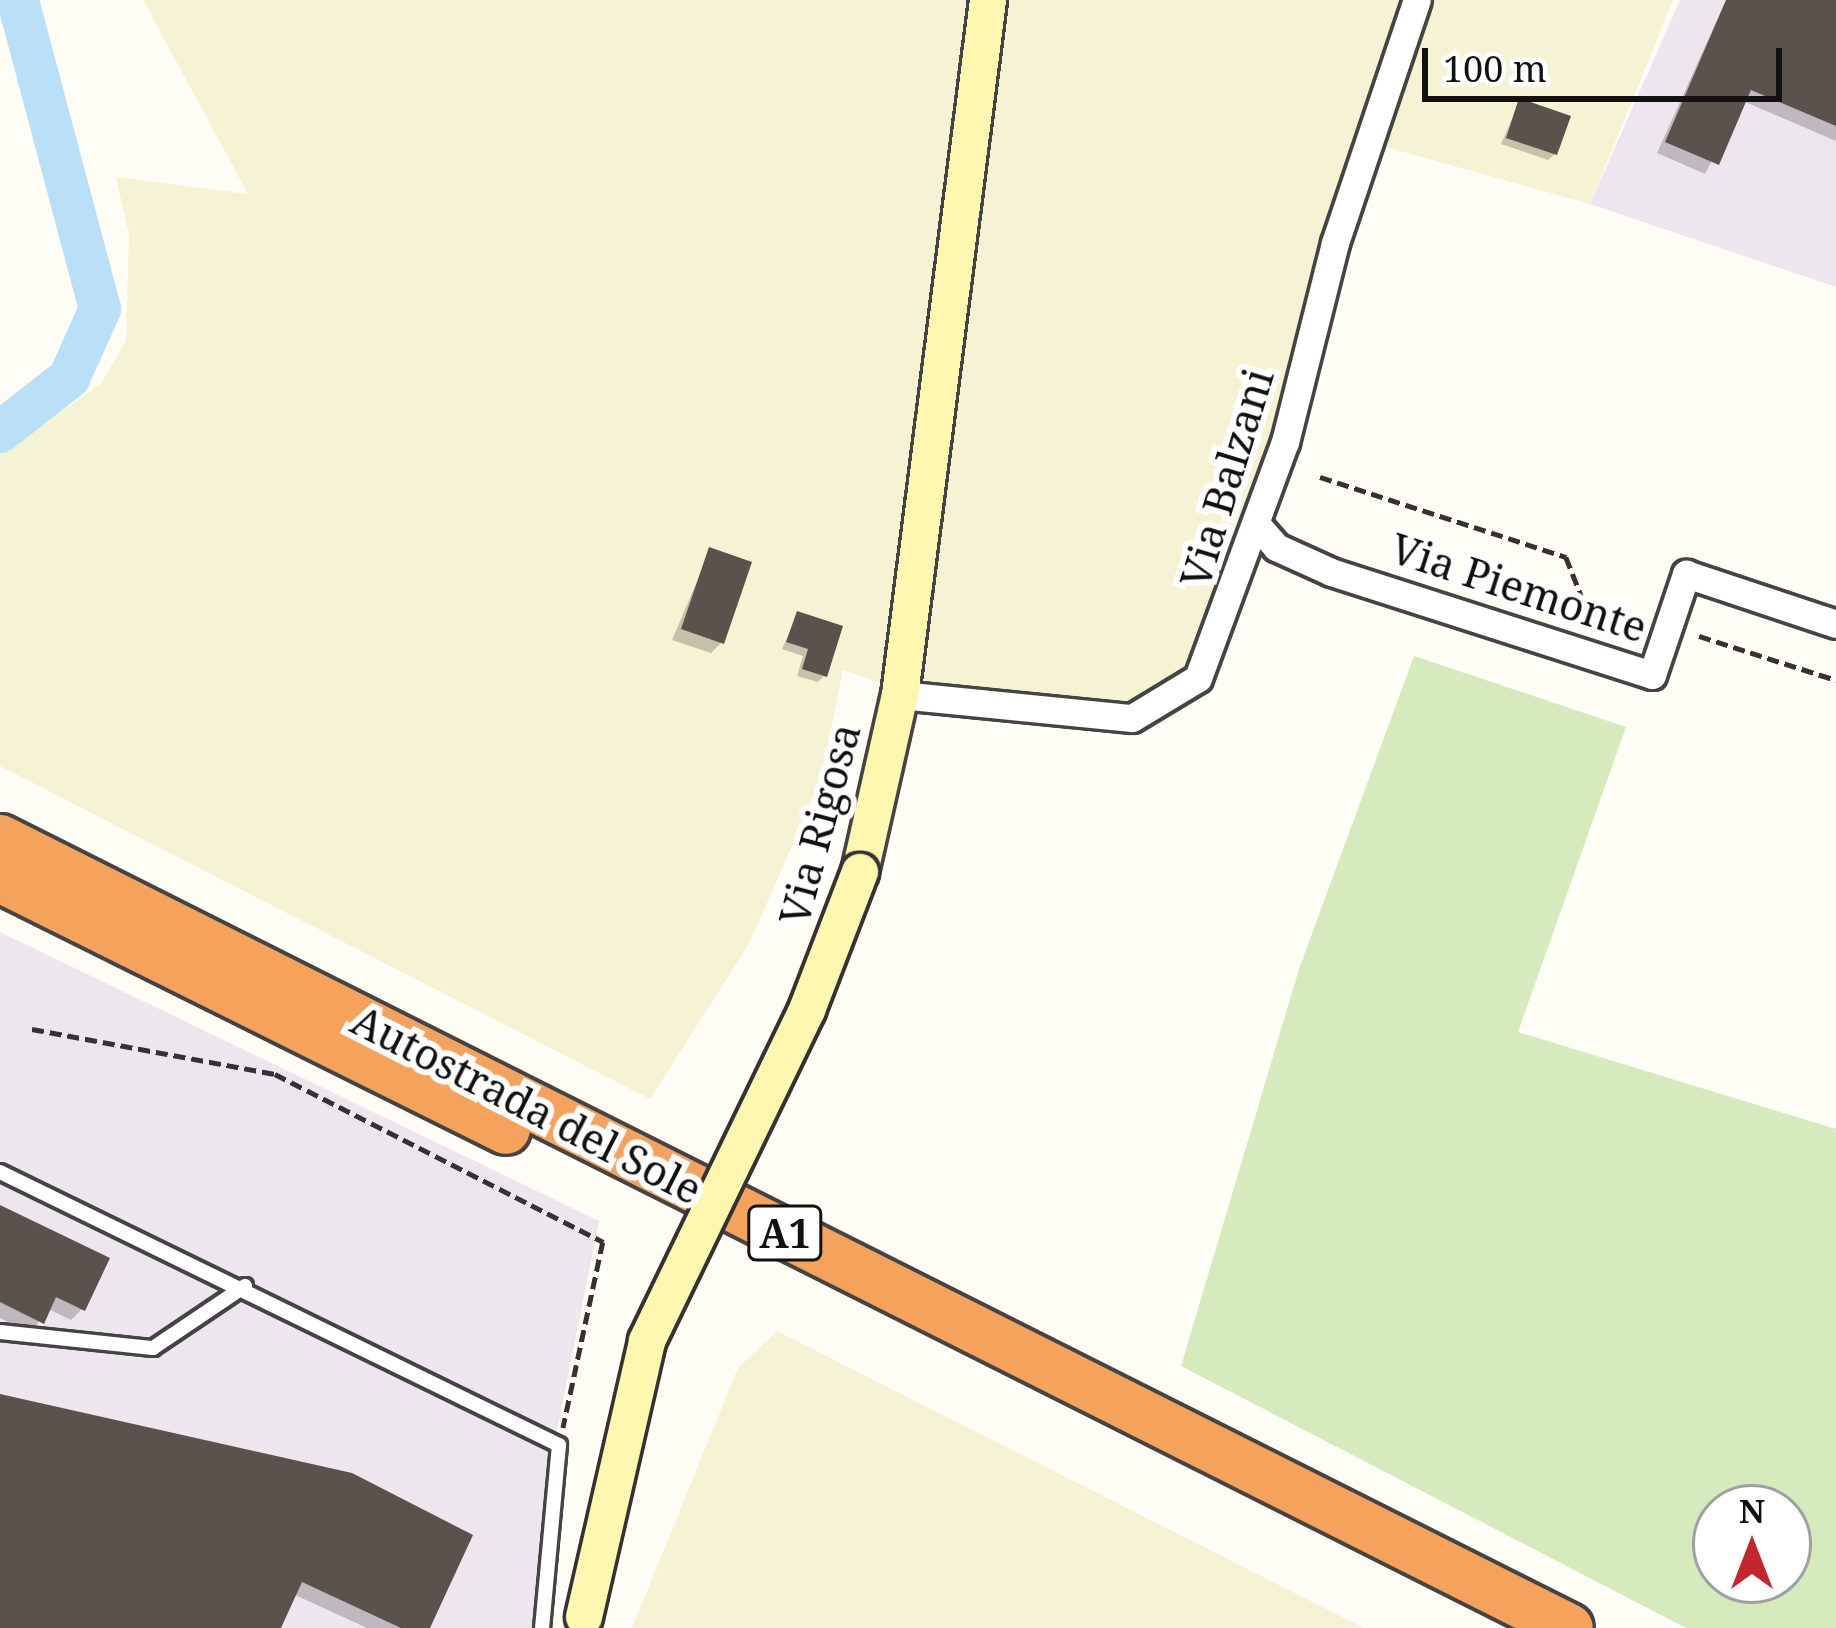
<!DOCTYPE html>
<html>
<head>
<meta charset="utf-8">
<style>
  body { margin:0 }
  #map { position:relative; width:1836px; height:1628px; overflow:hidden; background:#fffdf5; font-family:"Noto Serif",serif }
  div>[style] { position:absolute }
  .industrial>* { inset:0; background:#eee6ef }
  .farmland>* { inset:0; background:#f6f3d4 }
  .green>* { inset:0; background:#d5ebbd }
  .shadow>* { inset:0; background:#0003 }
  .river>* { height:42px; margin:-21px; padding:0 21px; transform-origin:21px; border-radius:21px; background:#b9e0f7 }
  .building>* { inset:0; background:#5a524d }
  .path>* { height:4.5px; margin-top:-2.25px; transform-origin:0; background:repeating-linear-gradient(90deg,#333 0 12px,transparent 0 18px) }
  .roads { filter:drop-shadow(3px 0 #444) drop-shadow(-3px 0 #444) drop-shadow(0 3px #444) drop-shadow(0 -3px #444) }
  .service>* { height:14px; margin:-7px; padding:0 7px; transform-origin:7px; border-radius:7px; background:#fff }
  .minor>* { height:27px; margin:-13.5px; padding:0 13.5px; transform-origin:13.5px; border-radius:13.5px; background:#fff }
  .secondary>* { height:36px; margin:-18px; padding:0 18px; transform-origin:18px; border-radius:18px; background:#fff6b0 }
  .motorway>* { height:48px; margin:-24px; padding:0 24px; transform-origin:24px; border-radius:24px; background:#f5a25d }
  .bridges { filter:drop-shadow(3px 0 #333) drop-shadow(-3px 0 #333) drop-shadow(0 3px #333) drop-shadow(0 -3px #333) }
  .secondary-bridge>* { height:36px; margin:-18px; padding:0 18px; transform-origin:18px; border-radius:18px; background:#fff6b0 }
  span { translate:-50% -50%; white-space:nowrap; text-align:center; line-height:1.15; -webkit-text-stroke:12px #fff; paint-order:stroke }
  .shield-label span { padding:3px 9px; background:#fff; border:3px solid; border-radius:9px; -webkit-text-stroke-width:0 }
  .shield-label { font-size:39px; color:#111; font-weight:700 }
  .street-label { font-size:42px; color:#111 }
  .north { position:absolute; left:1692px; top:1484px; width:120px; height:120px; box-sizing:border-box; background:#fff; border:3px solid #a0a0a0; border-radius:50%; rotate:0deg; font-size:33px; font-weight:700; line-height:48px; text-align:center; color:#111 }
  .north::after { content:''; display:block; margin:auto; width:42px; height:54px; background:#c4262e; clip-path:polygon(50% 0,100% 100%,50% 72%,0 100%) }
  .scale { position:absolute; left:1422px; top:48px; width:360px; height:54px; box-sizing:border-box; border:6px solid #111; border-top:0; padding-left:15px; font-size:36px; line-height:42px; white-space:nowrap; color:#111; -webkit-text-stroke:9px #fff; paint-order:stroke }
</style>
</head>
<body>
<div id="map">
  <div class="industrial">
    <div style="clip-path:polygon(1680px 0,1836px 0,1836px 287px,1590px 204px)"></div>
    <div style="clip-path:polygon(0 932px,599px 1221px,544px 1496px,535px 1628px,0 1628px)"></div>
  </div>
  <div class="farmland">
    <div style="clip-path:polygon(143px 0,1673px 0,1590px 204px,1357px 139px,1284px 384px,1245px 590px,1195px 689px,1128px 711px,947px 706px,843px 670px,821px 779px,749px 944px,650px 1099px,0 766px,0 453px,101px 384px,126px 340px,129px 235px,116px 177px,248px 194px)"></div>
    <div style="clip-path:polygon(777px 1331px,1364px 1628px,632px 1628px,738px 1368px)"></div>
  </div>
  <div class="green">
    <div style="clip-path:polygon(evenodd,1414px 656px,1626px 727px,1518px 1032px,1836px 1129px,1836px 1628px,1686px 1628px,1181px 1366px,1299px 969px,1414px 656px,1716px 1508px,1788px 1508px,1788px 1580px,1716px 1580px,1716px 1508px)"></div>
  </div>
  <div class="shadow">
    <div style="clip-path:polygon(1726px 0,1836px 0,1836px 141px,1743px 101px,1705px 174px,1657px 153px)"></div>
    <div style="clip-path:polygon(1520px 101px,1555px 154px,1548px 160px,1501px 144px)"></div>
    <div style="clip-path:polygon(710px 551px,722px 642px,711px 653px,672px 640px)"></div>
    <div style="clip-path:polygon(798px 614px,824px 676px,818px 682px,797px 676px,803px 656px,782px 649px)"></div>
    <div style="clip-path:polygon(0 1208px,82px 1309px,71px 1320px,48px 1309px,30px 1333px,0 1318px)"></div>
    <div style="clip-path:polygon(0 1402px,427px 1628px,367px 1628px,293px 1594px,278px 1628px,0 1628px)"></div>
  </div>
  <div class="river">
    <div style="left:0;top:432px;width:88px;rotate:-38deg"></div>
    <div style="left:69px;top:378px;width:76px;rotate:-65.8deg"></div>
    <div style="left:100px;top:309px;width:320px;rotate:-104.9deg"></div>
  </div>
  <div class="building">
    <div style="clip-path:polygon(1726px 0,1836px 0,1836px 126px,1751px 90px,1719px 165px,1665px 142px)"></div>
    <div style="clip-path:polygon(1519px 98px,1571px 116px,1557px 155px,1506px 138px)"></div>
    <div style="clip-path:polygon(709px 547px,752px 562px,724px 644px,681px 629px)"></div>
    <div style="clip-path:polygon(797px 611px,843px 626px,827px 677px,802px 669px,808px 649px,786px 642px)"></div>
    <div style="clip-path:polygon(0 1205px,110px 1258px,85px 1311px,56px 1297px,44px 1324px,0 1302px)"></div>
    <div style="clip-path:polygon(0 1394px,352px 1473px,473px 1535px,430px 1628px,401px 1628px,302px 1582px,281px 1628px,0 1628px)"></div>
  </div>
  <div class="path">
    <div style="left:1320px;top:477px;width:259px;rotate:18deg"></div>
    <div style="left:1566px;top:557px;width:46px;rotate:68.4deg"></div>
    <div style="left:1583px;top:600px;width:62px;rotate:17.9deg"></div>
    <div style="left:1699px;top:636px;width:144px;rotate:17.8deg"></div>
    <div style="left:32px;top:1029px;width:247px;rotate:10.5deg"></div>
    <div style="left:275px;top:1074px;width:369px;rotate:27.1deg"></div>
    <div style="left:603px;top:1242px;width:190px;rotate:102.1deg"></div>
  </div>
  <div class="roads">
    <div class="service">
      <div style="left:0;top:1172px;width:622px;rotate:26.03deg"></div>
      <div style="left:559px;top:1445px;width:184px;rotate:95.3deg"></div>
      <div style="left:0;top:1332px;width:154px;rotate:6deg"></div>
      <div style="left:153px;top:1348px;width:111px;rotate:-34deg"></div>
    </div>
    <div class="minor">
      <div style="left:1258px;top:526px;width:28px;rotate:49deg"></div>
      <div style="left:1276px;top:547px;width:60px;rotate:24.4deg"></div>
      <div style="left:1331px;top:572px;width:337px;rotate:17.8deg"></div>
      <div style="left:1652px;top:675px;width:107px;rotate:-71.4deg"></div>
      <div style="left:1686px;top:574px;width:158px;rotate:18.4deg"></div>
      <div style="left:900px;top:695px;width:233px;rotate:5.7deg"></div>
      <div style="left:1132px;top:718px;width:77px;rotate:-31.2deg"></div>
      <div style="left:1198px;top:678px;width:252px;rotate:-69.8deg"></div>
      <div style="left:1285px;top:442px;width:205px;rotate:-75.9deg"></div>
      <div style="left:1335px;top:243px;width:256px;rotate:-71.4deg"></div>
    </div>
    <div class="secondary">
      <div style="left:860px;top:872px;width:181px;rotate:-77.3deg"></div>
      <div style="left:900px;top:695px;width:701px;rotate:-82.78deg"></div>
    </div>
    <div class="motorway">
      <div style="left:0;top:839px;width:1756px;rotate:26.7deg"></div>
      <div style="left:0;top:878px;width:565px;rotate:26.47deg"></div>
    </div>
  </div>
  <div class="bridges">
    <div class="secondary-bridge">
      <div style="left:584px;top:1617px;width:283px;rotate:-77.1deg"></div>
      <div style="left:647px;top:1341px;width:368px;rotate:-64.2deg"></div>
      <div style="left:807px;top:1010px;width:148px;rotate:-69deg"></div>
    </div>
  </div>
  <div class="shield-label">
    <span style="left:785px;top:1233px">A1</span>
  </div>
  <div class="street-label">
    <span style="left:1226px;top:478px;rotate:-73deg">Via Balzani</span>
    <span style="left:1519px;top:587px;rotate:18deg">Via Piemonte</span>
    <span style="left:819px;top:824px;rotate:-75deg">Via Rigosa</span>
    <span style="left:527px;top:1104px;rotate:27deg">Autostrada del Sole</span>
  </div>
  <div class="north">N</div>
  <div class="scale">100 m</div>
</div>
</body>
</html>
